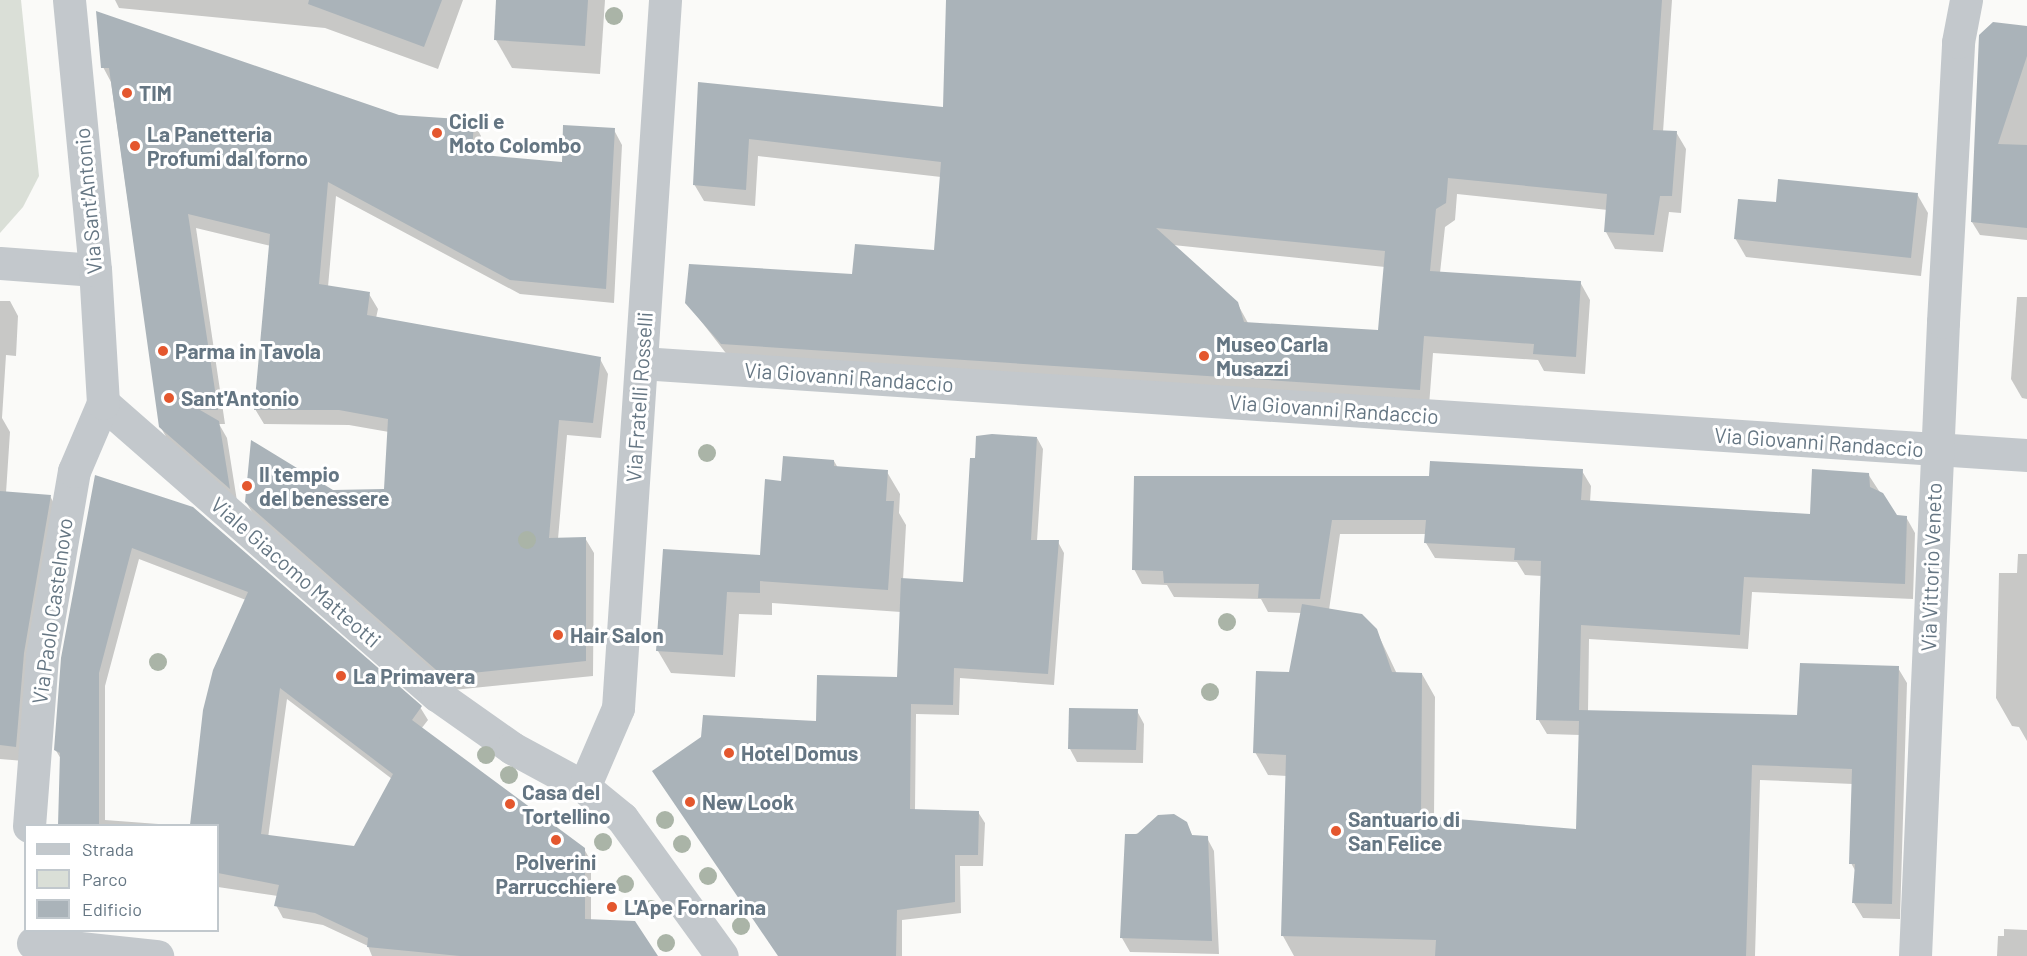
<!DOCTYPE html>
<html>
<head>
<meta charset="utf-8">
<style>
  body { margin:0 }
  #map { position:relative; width:2027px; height:956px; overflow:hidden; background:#fafaf8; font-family:Barlow,sans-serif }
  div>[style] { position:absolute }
  .green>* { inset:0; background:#dadfd7 }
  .shadow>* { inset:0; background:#0003 }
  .building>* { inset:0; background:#aab3b9 }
  .minor>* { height:33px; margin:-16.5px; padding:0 16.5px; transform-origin:16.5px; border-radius:16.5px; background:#c3c8cc }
  .trees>* { width:18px; height:18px; margin:-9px; border-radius:50%; background:#aab4a7 }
  .dots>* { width:16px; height:16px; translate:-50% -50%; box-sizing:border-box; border:3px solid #fff; border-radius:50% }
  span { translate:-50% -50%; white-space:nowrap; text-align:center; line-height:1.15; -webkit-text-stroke:6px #fff; paint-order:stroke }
  .poi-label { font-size:21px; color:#657683; font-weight:700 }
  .left { translate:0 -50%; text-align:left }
  .street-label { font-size:21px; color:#657683 }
  .legend { position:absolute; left:24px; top:824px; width:195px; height:108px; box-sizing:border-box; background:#fff; border:2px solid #c1c8cd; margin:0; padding:8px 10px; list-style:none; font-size:18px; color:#657683 }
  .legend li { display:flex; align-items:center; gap:12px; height:30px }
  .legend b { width:30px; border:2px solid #c1c8cd }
</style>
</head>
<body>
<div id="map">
  <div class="green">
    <div style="clip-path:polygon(0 0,21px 0,39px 176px,23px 207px,0 233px)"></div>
  </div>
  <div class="shadow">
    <div style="clip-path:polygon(115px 0,463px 0,438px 69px,325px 28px,119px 8px)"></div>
    <div style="clip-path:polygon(498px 0,605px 0,600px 74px,512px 68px,496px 40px)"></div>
    <div style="clip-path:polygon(evenodd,947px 0,1672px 0,1663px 132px,1676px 132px,1686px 149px,1681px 213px,1669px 212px,1663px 252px,1615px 249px,1606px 232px,1608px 210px,1457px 194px,1455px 220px,1445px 227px,1440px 273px,1580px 282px,1590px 300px,1585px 374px,1544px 371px,1538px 360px,1433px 353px,1429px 406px,732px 361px,687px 303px,853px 275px,936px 252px,941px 177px,758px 156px,755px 206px,704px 201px,694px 184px,700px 84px,944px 109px,947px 0,1173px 245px,1385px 267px,1379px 331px,1248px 323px,1237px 303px,1173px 245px)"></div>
    <div style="clip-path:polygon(97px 13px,399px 116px,473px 121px,481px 136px,481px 156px,564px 164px,614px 130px,622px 145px,614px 303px,520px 294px,336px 196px,328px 287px,369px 294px,378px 309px,376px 318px,600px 359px,608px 374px,601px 438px,567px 435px,558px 539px,585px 538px,594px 553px,593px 676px,453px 690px,255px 517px,246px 502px,333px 491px,385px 490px,389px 432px,349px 425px,264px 424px,255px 409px,271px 246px,196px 228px,225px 424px,219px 424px,227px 438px,237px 501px,169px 442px,160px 426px,111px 82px,103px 67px)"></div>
    <div style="clip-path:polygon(2027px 26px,2027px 240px,1980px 235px,1972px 222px)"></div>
    <div style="clip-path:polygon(1917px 194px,1928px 213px,1921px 276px,1746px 257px,1735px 238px,1778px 204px)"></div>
    <div style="clip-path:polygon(2017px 297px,2027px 297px,2027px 399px,2022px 398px,2011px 379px)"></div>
    <div style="clip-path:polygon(0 301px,10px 301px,18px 316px,16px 356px,6px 355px,2px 418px,10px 432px,6px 493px,50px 496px,58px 511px,24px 761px,0 759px)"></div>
    <div style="clip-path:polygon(1037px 438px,1043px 449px,1037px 541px,1058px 542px,1064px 553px,1054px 685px,960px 678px,959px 715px,916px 714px,915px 811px,978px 812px,985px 823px,983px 866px,960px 866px,961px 913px,902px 920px,902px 956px,778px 956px,817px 722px,899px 678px,901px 612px,772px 603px,772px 615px,739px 614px,735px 677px,671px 673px,658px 651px,762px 557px,834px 461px,838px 468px,887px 472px,900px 494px,899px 513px,906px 525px,903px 580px,965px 584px)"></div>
    <div style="clip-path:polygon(1582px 471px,1591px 486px,1590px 502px,1811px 515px,1868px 474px,1896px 517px,1906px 517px,1915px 533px,1913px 599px,1752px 592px,1748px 649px,1589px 639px,1588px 712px,1799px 716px,1898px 668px,1907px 683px,1900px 919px,1863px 918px,1854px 903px,1856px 872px,1851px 863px,1853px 784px,1760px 780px,1755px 956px,1576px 956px,1580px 735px,1547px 734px,1538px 719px,1542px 576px,1525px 575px,1517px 562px,1435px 558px,1426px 543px,1426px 534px,1340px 534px,1329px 610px,1376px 630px,1397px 674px,1422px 674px,1435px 697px,1434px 819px,1524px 956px,1294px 956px,1283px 936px,1287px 776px,1268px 775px,1255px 752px,1290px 673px,1302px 613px,1268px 612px,1261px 599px,1174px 597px,1167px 585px,1142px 584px,1134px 569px,1430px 477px)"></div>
    <div style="clip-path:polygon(evenodd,97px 477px,420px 707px,428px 720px,421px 729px,584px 849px,591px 861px,591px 921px,656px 956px,372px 956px,368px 946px,323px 925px,283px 918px,276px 905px,278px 896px,218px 887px,218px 826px,191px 826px,205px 710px,246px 600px,139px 559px,105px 686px,105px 820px,185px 826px,60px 826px,61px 759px,55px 749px,97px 477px,287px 699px,392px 779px,351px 855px,268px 838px,287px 699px)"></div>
    <div style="clip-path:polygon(2018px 554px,2027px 554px,2027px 741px,2019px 727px,2012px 726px,1996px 698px,1999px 573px,2017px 573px)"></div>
    <div style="clip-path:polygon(1137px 711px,1144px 724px,1143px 763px,1077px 762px,1070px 749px)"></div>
    <div style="clip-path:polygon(1186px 823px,1193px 837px,1207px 838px,1214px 851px,1219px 954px,1130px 952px,1122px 938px,1126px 836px)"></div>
    <div style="clip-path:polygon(2004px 929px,2027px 930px,2027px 956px,1997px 956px,1998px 936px,2004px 936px)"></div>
  </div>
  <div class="building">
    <div style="clip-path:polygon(309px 0,442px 0,424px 47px,308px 4px)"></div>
    <div style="clip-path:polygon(496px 0,588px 0,585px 46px,494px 40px)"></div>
    <div style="clip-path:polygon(evenodd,946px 0,1662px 0,1653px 130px,1677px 131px,1672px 196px,1660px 196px,1654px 235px,1604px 232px,1607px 194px,1448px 178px,1446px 203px,1436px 209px,1430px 271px,1581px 281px,1576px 357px,1533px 354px,1534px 344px,1424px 336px,1420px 390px,721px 344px,685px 303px,689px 264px,852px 274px,855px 244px,934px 250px,941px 162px,749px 139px,746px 190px,693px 185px,698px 82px,943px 107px,946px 0,1156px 228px,1385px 251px,1378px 330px,1244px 322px,1238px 302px,1156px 228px)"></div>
    <div style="clip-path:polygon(96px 11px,399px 115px,474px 120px,472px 154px,562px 162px,563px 125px,615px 128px,606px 289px,510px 280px,328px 182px,319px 284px,370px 292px,367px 315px,601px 357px,593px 423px,559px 420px,549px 538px,586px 537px,586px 661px,443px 676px,245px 502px,251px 440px,333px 490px,384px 489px,388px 419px,339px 410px,254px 410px,270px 234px,188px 214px,218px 410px,200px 410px,219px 421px,230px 489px,159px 427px,109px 68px,101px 68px)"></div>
    <div style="clip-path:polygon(1993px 22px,2027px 26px,2027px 56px,1998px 144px,2027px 145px,2027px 228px,1971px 222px,1979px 35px)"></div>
    <div style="clip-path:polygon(1778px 179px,1918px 193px,1911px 258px,1734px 239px,1738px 199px,1776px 202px)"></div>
    <div style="clip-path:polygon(992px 434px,1037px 437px,1031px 540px,1059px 540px,1048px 674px,954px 668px,953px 705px,911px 704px,910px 809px,979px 811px,978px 855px,955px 855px,955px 902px,897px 910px,896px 956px,778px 956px,652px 771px,701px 737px,703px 715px,816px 721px,817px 675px,897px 677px,901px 578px,963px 582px,970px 458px,975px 458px,976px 436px)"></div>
    <div style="clip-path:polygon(783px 456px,834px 460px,834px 466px,888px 470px,886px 501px,894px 501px,888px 590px,760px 581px,760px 593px,727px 592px,723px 655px,656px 651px,663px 549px,760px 555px,765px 479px,781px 481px)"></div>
    <div style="clip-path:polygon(1430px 461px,1583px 469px,1581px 500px,1810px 514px,1812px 469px,1869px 473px,1870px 487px,1883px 493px,1897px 515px,1907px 516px,1905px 584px,1744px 577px,1740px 635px,1581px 625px,1579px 710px,1797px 715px,1800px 663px,1899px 666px,1892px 904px,1852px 903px,1855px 864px,1849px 864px,1852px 769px,1752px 765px,1746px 956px,1435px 956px,1436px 940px,1281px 936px,1286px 755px,1253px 753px,1256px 671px,1289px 672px,1302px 604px,1362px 614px,1377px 629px,1392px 672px,1422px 673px,1421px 816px,1576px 829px,1579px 721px,1536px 720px,1541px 561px,1514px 560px,1515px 548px,1424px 543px,1426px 520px,1332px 520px,1320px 599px,1258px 598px,1259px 584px,1164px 583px,1163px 571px,1132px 570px,1134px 476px,1429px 476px)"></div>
    <div style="clip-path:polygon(evenodd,95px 475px,193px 507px,422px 706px,412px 720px,585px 848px,585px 919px,635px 921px,658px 956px,460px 956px,367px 947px,368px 938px,315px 913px,274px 906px,279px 885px,218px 873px,218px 825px,190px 825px,203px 710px,213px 670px,248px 592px,132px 548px,99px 673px,99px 825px,58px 825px,60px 753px,54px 750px,61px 658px,95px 475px,280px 688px,393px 774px,354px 846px,261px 834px,280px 688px)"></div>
    <div style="clip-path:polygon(0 491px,51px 495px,24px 653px,16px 747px,0 745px)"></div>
    <div style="clip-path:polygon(1069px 708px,1138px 709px,1136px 750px,1068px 749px)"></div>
    <div style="clip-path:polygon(1174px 814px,1187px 822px,1192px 835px,1208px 836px,1212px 941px,1120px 938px,1125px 834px,1137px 834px,1158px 815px)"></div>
  </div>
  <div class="minor">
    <div style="left:0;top:263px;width:95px;rotate:4.2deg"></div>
    <div style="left:641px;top:363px;width:1389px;rotate:3.8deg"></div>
    <div style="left:103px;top:403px;width:444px;rotate:41.2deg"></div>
    <div style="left:437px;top:695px;width:92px;rotate:35.2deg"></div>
    <div style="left:512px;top:748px;width:82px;rotate:28.4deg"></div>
    <div style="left:584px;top:787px;width:49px;rotate:39.2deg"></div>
    <div style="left:622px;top:818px;width:170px;rotate:54.1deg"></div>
    <div style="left:584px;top:787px;width:86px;rotate:-66.7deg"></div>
    <div style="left:618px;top:708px;width:710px;rotate:-86.2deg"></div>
    <div style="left:29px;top:826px;width:170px;rotate:-85.6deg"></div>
    <div style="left:42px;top:656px;width:188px;rotate:-80.2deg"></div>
    <div style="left:74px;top:471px;width:74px;rotate:-66.9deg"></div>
    <div style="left:103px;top:403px;width:133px;rotate:-93.4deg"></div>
    <div style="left:95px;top:270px;width:271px;rotate:-95.5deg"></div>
    <div style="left:33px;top:943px;width:125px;rotate:6deg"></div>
    <div style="left:1915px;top:956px;width:635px;rotate:-87.47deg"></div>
    <div style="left:1943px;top:322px;width:280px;rotate:-86.9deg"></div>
    <div style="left:1958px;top:42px;width:43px;rotate:-79.2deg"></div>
  </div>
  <div class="trees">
    <div style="left:614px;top:16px"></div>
    <div style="left:707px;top:453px"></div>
    <div style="left:527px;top:540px"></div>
    <div style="left:1227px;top:622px"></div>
    <div style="left:158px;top:662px"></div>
    <div style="left:1210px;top:692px"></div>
    <div style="left:486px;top:755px"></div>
    <div style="left:509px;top:775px"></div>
    <div style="left:665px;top:820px"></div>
    <div style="left:603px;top:842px"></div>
    <div style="left:682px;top:844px"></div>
    <div style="left:708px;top:876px"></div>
    <div style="left:625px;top:884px"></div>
    <div style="left:651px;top:909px"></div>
    <div style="left:741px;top:926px"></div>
    <div style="left:666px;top:943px"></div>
  </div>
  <div class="dots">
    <div style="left:127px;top:93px;background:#e4572e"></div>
    <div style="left:437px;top:133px;background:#e4572e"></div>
    <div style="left:135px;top:146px;background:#e4572e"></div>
    <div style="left:163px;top:351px;background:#e4572e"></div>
    <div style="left:1204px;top:356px;background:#e4572e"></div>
    <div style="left:169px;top:398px;background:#e4572e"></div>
    <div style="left:247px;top:486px;background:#e4572e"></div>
    <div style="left:558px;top:635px;background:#e4572e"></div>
    <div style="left:341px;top:676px;background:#e4572e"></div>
    <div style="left:729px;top:753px;background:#e4572e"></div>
    <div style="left:690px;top:802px;background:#e4572e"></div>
    <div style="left:510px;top:804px;background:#e4572e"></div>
    <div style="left:1336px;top:831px;background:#e4572e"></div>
    <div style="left:556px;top:840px;background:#e4572e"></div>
    <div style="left:612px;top:907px;background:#e4572e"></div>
  </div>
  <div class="poi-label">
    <span class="left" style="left:139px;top:93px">TIM</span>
    <span class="left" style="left:449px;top:133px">Cicli e<br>Moto Colombo</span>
    <span class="left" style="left:147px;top:146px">La Panetteria<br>Profumi dal forno</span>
    <span class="left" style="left:1216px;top:356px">Museo Carla<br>Musazzi</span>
    <span class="left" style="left:175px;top:351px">Parma in Tavola</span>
    <span class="left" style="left:181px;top:398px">Sant'Antonio</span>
    <span class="left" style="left:259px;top:486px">Il tempio<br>del benessere</span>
    <span class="left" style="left:570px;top:635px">Hair Salon</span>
    <span class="left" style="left:353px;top:676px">La Primavera</span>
    <span class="left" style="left:741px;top:753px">Hotel Domus</span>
    <span class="left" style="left:522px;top:804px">Casa del<br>Tortellino</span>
    <span class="left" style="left:702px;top:802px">New Look</span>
    <span class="left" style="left:1348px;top:831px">Santuario di<br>San Felice</span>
    <span style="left:556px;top:874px">Polverini<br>Parrucchiere</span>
    <span class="left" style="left:624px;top:907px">L'Ape Fornarina</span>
  </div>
  <div class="street-label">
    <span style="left:88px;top:201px;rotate:-95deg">Via Sant'Antonio</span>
    <span style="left:849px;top:377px;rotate:4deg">Via Giovanni Randaccio</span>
    <span style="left:639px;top:397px;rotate:-86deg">Via Fratelli Rosselli</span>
    <span style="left:1334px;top:409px;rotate:4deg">Via Giovanni Randaccio</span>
    <span style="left:1819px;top:442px;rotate:4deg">Via Giovanni Randaccio</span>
    <span style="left:1931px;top:567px;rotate:-88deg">Via Vittorio Veneto</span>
    <span style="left:296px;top:572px;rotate:41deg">Viale Giacomo Matteotti</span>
    <span style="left:52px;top:611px;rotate:-82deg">Via Paolo Castelnovo</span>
  </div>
  <ul class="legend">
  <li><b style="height:8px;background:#c3c8cc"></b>Strada</li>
  <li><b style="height:16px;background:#dadfd7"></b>Parco</li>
  <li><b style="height:16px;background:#aab3b9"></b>Edificio</li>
  </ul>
</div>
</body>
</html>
